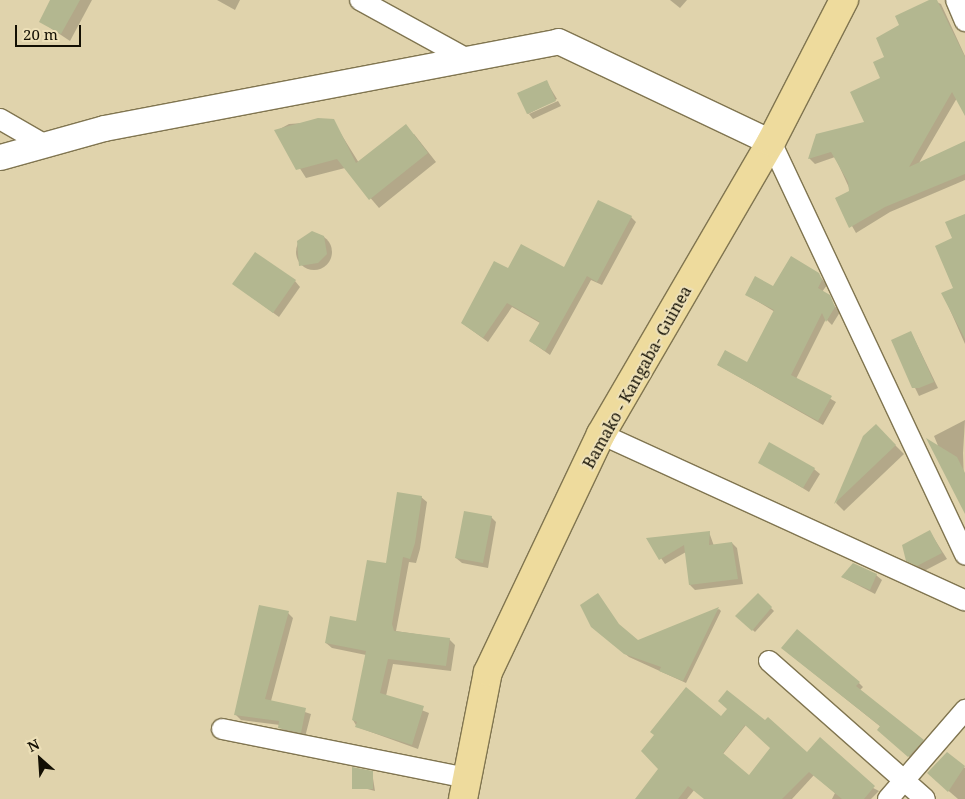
<!DOCTYPE html>
<html>
<head>
<meta charset="utf-8">
<style>
  body { margin:0 }
  #map { position:relative; width:965px; height:799px; overflow:hidden; background:#e0d3ac; font-family:"Noto Serif",serif }
  div>[style] { position:absolute }
  .shadow>* { inset:0; background:#0003 }
  .round { border-radius:50% }
  .building>* { inset:0; background:#b3b790 }
  .roads { filter:drop-shadow(1px 0 #807550) drop-shadow(-1px 0 #807550) drop-shadow(0 1px #807550) drop-shadow(0 -1px #807550) }
  .minor>* { height:20px; margin:-10px; padding:0 10px; transform-origin:10px; border-radius:10px; background:#fff }
  .tertiary>* { height:25px; margin:-12.5px; padding:0 12.5px; transform-origin:12.5px; border-radius:12.5px; background:#fff }
  .primary>* { height:28px; margin:-14px; padding:0 14px; transform-origin:14px; border-radius:14px; background:#eedb9d }
  span { translate:-50% -50%; white-space:nowrap; text-align:center; line-height:1.15; -webkit-text-stroke:4px #ede0b8; paint-order:stroke }
  .street-label { font-size:16px; color:#130f03 }
  .north { position:absolute; left:15px; top:734px; width:50px; height:50px; -webkit-text-stroke:4px #ede0b8; paint-order:stroke; rotate:334deg; font-size:14px; font-weight:700; line-height:20px; text-align:center; color:#130f03 }
  .north::after { content:''; display:block; margin:auto; width:18px; height:22px; background:#130f03; clip-path:polygon(50% 0,100% 100%,50% 72%,0 100%) }
  .scale { position:absolute; left:15px; top:25px; width:66px; height:22px; box-sizing:border-box; border:2px solid #130f03; border-top:0; padding-left:6px; font-size:15px; line-height:18px; white-space:nowrap; color:#130f03; -webkit-text-stroke:4px #ede0b8; paint-order:stroke }
</style>
</head>
<body>
<div id="map">
  <div class="shadow">
    <div style="clip-path:polygon(52px 0,92px 0,70px 41px,40px 21px)"></div>
    <div style="clip-path:polygon(217px 0,240px 0,235px 10px)"></div>
    <div style="clip-path:polygon(670px 0,687px 0,680px 8px)"></div>
    <div style="clip-path:polygon(932px 0,941px 4px,965px 56px,965px 114px,957px 98px,919px 163px,965px 142px,965px 180px,890px 212px,856px 233px,836px 198px,851px 192px,835px 157px,815px 164px,809px 158px,866px 123px,901px 25px)"></div>
    <div style="clip-path:polygon(546px 81px,557px 99px,528px 114px,519px 93px)"></div>
    <div style="clip-path:polygon(558px 101px,561px 106px,533px 119px,529px 114px)"></div>
    <div style="clip-path:polygon(333px 121px,359px 163px,414px 134px,436px 162px,379px 208px,345px 168px,306px 178px,276px 131px,289px 124px)"></div>
    <div style="clip-path:polygon(965px 215px,965px 344px,943px 294px,955px 288px,954px 238px)"></div>
    <div style="clip-path:polygon(631px 217px,636px 222px,602px 285px,591px 280px,550px 355px,530px 341px,540px 323px,512px 307px,488px 342px,462px 323px,509px 270px,564px 269px)"></div>
    <div class="round" style="left:296px;top:234px;width:36px;height:36px"></div>
    <div style="clip-path:polygon(818px 274px,827px 285px,822px 292px,840px 312px,832px 325px,826px 319px,796px 379px,836px 402px,823px 425px,718px 365px,747px 364px,775px 312px,747px 295px)"></div>
    <div style="clip-path:polygon(295px 281px,300px 287px,279px 317px,234px 284px)"></div>
    <div style="clip-path:polygon(911px 332px,938px 388px,919px 396px,892px 341px)"></div>
    <div style="clip-path:polygon(965px 420px,963px 453px,965px 511px,934px 436px)"></div>
    <div style="clip-path:polygon(876px 426px,904px 454px,844px 511px,836px 503px,864px 437px)"></div>
    <div style="clip-path:polygon(760px 462px,814px 469px,820px 474px,809px 492px)"></div>
    <div style="clip-path:polygon(421px 497px,427px 502px,420px 549px,416px 563px,409px 562px,396px 631px,449px 639px,455px 645px,451px 671px,393px 664px,386px 696px,429px 713px,418px 749px,357px 727px,353px 720px,366px 655px,332px 648px,326px 643px,357px 622px)"></div>
    <div style="clip-path:polygon(491px 517px,496px 522px,488px 568px,462px 563px,456px 558px)"></div>
    <div style="clip-path:polygon(709px 532px,714px 546px,732px 543px,737px 548px,743px 584px,695px 590px,690px 585px,686px 552px,665px 564px,648px 539px)"></div>
    <div style="clip-path:polygon(930px 532px,947px 559px,924px 571px,908px 560px)"></div>
    <div style="clip-path:polygon(876px 575px,882px 580px,875px 594px,842px 577px)"></div>
    <div style="clip-path:polygon(758px 595px,774px 611px,755px 632px,737px 616px)"></div>
    <div style="clip-path:polygon(719px 609px,721px 611px,686px 683px,629px 657px,596px 630px,638px 642px)"></div>
    <div style="clip-path:polygon(288px 613px,293px 618px,271px 701px,311px 714px,305px 737px,284px 733px,280px 725px,241px 720px,236px 715px)"></div>
    <div style="clip-path:polygon(787px 652px,859px 683px,863px 687px,860px 690px,927px 745px,913px 760px,883px 734px,881px 727px)"></div>
    <div style="clip-path:polygon(754px 715px,687px 799px,636px 799px,721px 718px)"></div>
    <div style="clip-path:polygon(807px 754px,879px 791px,871px 799px,832px 799px,835px 793px,814px 775px,792px 799px,720px 799px,749px 777px)"></div>
    <div style="clip-path:polygon(947px 754px,965px 768px,965px 799px,958px 799px,936px 780px)"></div>
    <div style="clip-path:polygon(372px 772px,375px 791px,356px 786px)"></div>
  </div>
  <div class="building">
    <div style="clip-path:polygon(50px 0,80px 0,61px 34px,39px 22px)"></div>
    <div style="clip-path:polygon(929px 0,937px 0,965px 57px,965px 116px,952px 92px,909px 167px,965px 141px,965px 174px,885px 207px,849px 228px,835px 198px,849px 191px,848px 182px,831px 152px,808px 159px,816px 134px,864px 122px,850px 92px,880px 78px,873px 62px,884px 57px,876px 38px,899px 25px,895px 16px)"></div>
    <div style="clip-path:polygon(547px 80px,556px 101px,527px 114px,517px 93px)"></div>
    <div style="clip-path:polygon(318px 118px,334px 119px,356px 163px,406px 124px,428px 153px,369px 200px,337px 159px,296px 170px,274px 130px)"></div>
    <div style="clip-path:polygon(598px 200px,632px 216px,597px 282px,587px 276px,545px 351px,529px 341px,540px 322px,507px 303px,483px 338px,461px 323px,494px 261px,508px 268px,521px 244px,564px 267px)"></div>
    <div style="clip-path:polygon(965px 214px,965px 339px,941px 293px,953px 288px,935px 246px,952px 238px,945px 222px)"></div>
    <div style="clip-path:polygon(312px 231px,324px 236px,327px 254px,318px 263px,299px 266px,297px 241px)"></div>
    <div style="clip-path:polygon(255px 252px,296px 280px,273px 313px,232px 284px)"></div>
    <div style="clip-path:polygon(791px 256px,819px 273px,822px 280px,818px 288px,830px 295px,835px 307px,826px 322px,822px 313px,791px 375px,832px 396px,818px 421px,717px 365px,725px 350px,747px 362px,774px 310px,745px 295px,755px 276px,773px 286px)"></div>
    <div style="clip-path:polygon(911px 331px,934px 382px,919px 388px,912px 388px,891px 340px)"></div>
    <div style="clip-path:polygon(876px 424px,896px 445px,834px 504px,863px 436px)"></div>
    <div style="clip-path:polygon(926px 438px,957px 457px,965px 473px,965px 514px)"></div>
    <div style="clip-path:polygon(769px 442px,815px 468px,803px 488px,758px 463px)"></div>
    <div style="clip-path:polygon(397px 492px,422px 496px,415px 543px,410px 559px,403px 557px,392px 624px,394px 631px,450px 638px,446px 666px,388px 659px,380px 693px,424px 706px,412px 745px,355px 727px,357px 722px,352px 720px,366px 651px,325px 643px,330px 616px,356px 621px,367px 560px,386px 563px)"></div>
    <div style="clip-path:polygon(464px 511px,492px 516px,483px 563px,455px 558px)"></div>
    <div style="clip-path:polygon(930px 530px,942px 553px,917px 566px,906px 561px,902px 545px)"></div>
    <div style="clip-path:polygon(710px 531px,709px 545px,732px 542px,738px 579px,689px 585px,684px 545px,659px 560px,646px 538px)"></div>
    <div style="clip-path:polygon(853px 563px,877px 574px,870px 590px,841px 577px)"></div>
    <div style="clip-path:polygon(598px 593px,619px 624px,638px 640px,719px 607px,683px 681px,659px 671px,661px 667px,624px 654px,591px 627px,580px 605px)"></div>
    <div style="clip-path:polygon(758px 593px,772px 607px,752px 631px,735px 616px)"></div>
    <div style="clip-path:polygon(259px 605px,289px 611px,265px 699px,306px 708px,301px 733px,278px 728px,279px 721px,234px 715px)"></div>
    <div style="clip-path:polygon(797px 629px,860px 682px,856px 686px,924px 740px,908px 757px,877px 730px,880px 726px,781px 648px)"></div>
    <div style="clip-path:polygon(evenodd,686px 687px,721px 716px,727px 709px,718px 701px,727px 690px,765px 720px,768px 717px,807px 752px,820px 737px,875px 786px,864px 799px,842px 799px,809px 772px,782px 799px,704px 799px,688px 786px,678px 799px,635px 799px,658px 769px,641px 751px,654px 735px,650px 732px,686px 687px,745px 725px,770px 748px,749px 775px,723px 753px,745px 725px)"></div>
    <div style="clip-path:polygon(947px 752px,965px 766px,948px 792px,927px 773px)"></div>
    <div style="clip-path:polygon(352px 767px,373px 771px,373px 789px,352px 789px)"></div>
  </div>
  <div class="roads">
    <div class="minor">
      <div style="left:360px;top:0;width:116px;rotate:28.8deg"></div>
      <div style="left:956px;top:0;width:23px;rotate:67deg"></div>
      <div style="left:0;top:119px;width:52px;rotate:30deg"></div>
      <div style="left:771px;top:142px;width:456px;rotate:64.8deg"></div>
      <div style="left:601px;top:434px;width:400px;rotate:24.6deg"></div>
      <div style="left:769px;top:661px;width:208px;rotate:41.5deg"></div>
      <div style="left:222px;top:729px;width:250px;rotate:11.3deg"></div>
      <div style="left:888px;top:799px;width:118px;rotate:-49.1deg"></div>
    </div>
    <div class="tertiary">
      <div style="left:0;top:157px;width:108px;rotate:-15.6deg"></div>
      <div style="left:104px;top:128px;width:462px;rotate:-10.8deg"></div>
      <div style="left:558px;top:41px;width:236px;rotate:25.4deg"></div>
    </div>
    <div class="primary">
      <div style="left:463px;top:799px;width:129px;rotate:-78.9deg"></div>
      <div style="left:488px;top:672px;width:263px;rotate:-64.6deg"></div>
      <div style="left:601px;top:434px;width:338px;rotate:-59.8deg"></div>
      <div style="left:771px;top:142px;width:160px;rotate:-62.8deg"></div>
    </div>
  </div>
  <div class="street-label">
    <span style="left:637px;top:377px;rotate:-61deg">Bamako - Kangaba- Guinea</span>
  </div>
  <div class="north">N</div>
  <div class="scale">20 m</div>
</div>
</body>
</html>
